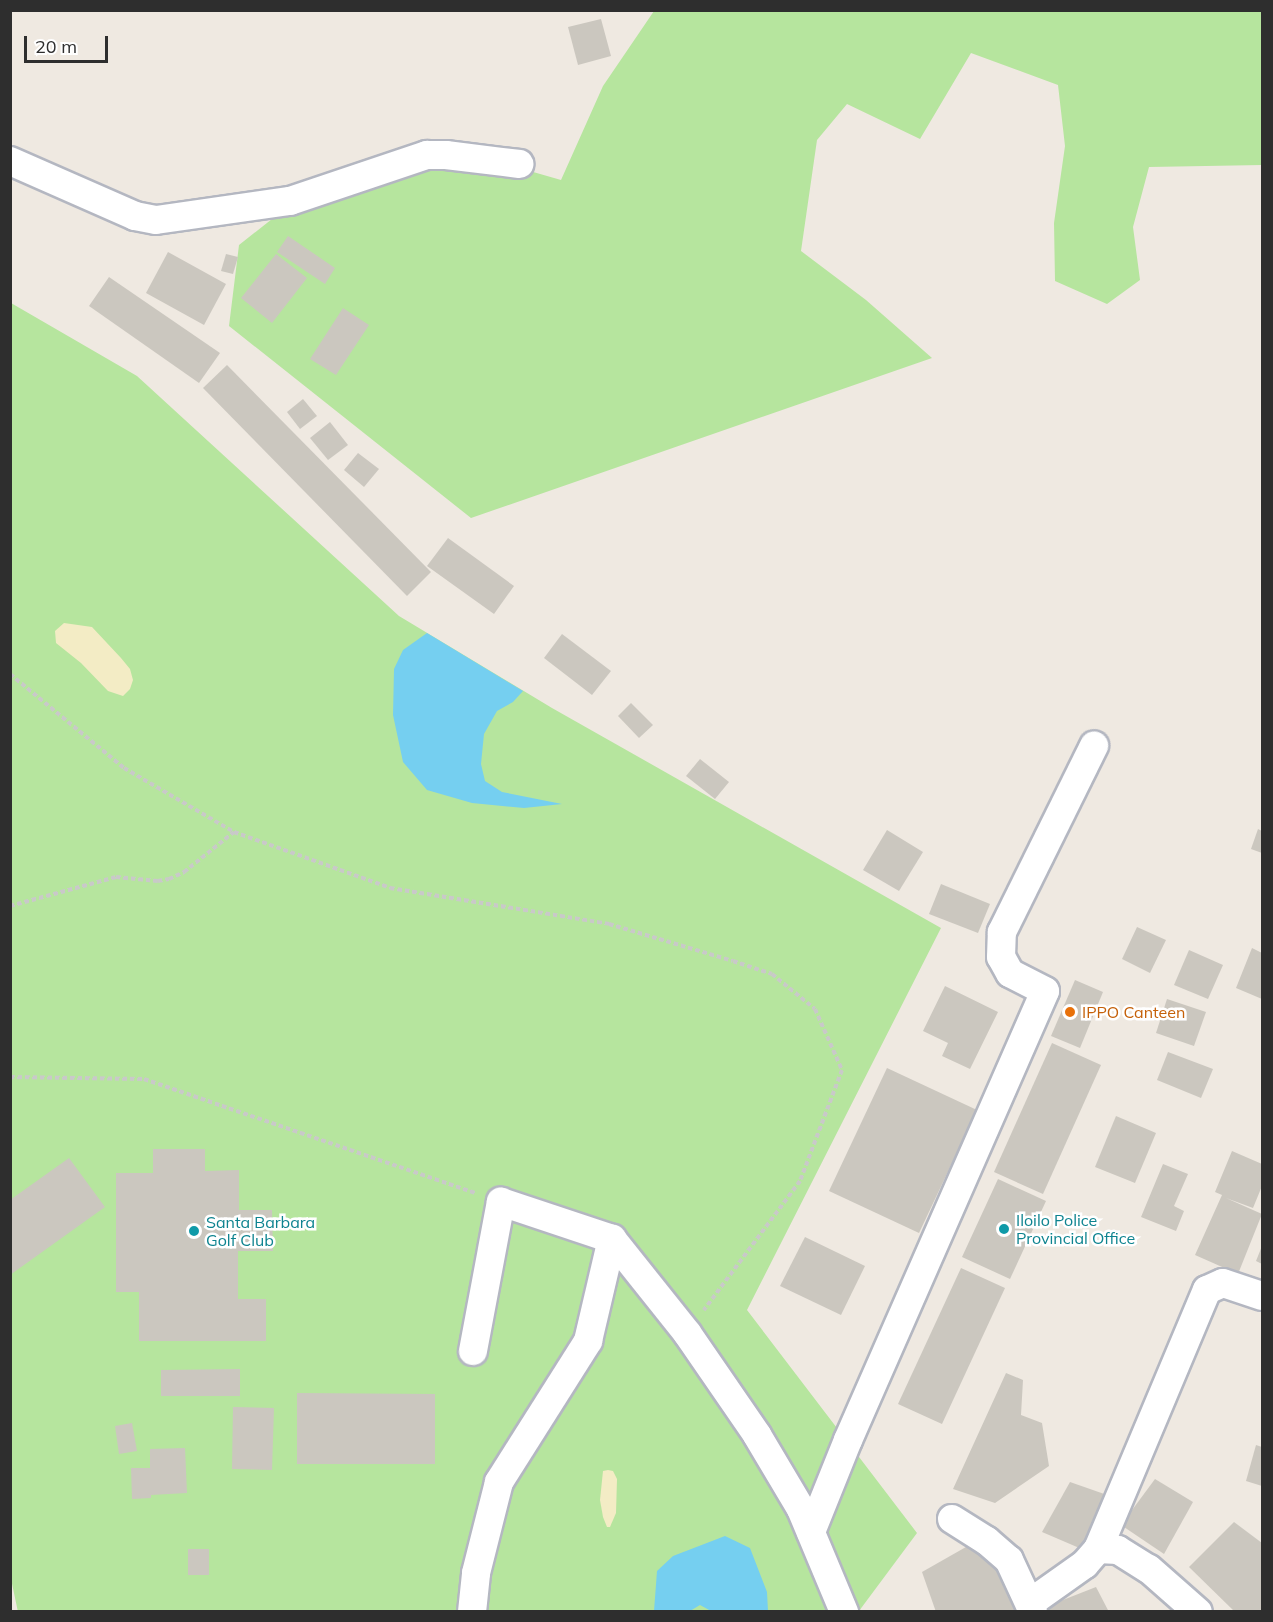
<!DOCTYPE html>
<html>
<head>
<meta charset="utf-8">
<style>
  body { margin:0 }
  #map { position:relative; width:1273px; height:1622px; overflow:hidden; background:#efe9e1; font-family:Mulish,sans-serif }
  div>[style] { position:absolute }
  .green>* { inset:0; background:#b6e59e }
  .sand>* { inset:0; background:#f3ecc5 }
  .water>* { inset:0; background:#75cff0 }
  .building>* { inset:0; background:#cbc7bf }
  .path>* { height:4px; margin-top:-2px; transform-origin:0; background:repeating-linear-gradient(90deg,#c9c9c9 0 4.5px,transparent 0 7.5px) }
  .roads { filter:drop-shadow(2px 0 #b4b7c1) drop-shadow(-2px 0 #b4b7c1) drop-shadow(0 2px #b4b7c1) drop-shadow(0 -2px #b4b7c1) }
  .minor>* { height:28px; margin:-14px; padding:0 14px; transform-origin:14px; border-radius:14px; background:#fff }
  .dots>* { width:16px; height:16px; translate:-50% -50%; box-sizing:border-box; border:3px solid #fff; border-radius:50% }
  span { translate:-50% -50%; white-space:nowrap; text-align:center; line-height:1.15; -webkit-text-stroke:5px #fff; paint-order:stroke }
  .food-label { font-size:16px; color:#c56008 }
  .left { translate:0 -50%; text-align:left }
  .culture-label { font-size:16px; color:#0d838f }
  .frame { position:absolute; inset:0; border:12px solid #2e2e2e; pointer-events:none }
  .scale { position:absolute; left:24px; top:36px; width:84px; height:27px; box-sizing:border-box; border:3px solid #2e2e2e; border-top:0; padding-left:8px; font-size:18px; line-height:21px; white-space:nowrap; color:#2e2e2e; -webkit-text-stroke:4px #fff; paint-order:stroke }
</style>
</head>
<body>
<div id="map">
  <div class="green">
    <div style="clip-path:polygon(654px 11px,1262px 11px,1262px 165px,1149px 167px,1133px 227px,1140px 280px,1107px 304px,1055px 281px,1054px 223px,1065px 146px,1058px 85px,971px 53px,920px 139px,847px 104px,817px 140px,801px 251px,866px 300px,932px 358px,471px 518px,229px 326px,239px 245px,315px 185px,450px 148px,561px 180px,603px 86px)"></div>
    <div style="clip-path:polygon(11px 303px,137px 376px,399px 616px,552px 708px,941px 928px,747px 1310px,917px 1533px,859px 1611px,18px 1612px,11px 1579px)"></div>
  </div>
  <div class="sand">
    <div style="clip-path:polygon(64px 623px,92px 627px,121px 658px,130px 669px,133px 680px,130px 689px,123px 696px,108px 691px,81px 663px,56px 643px,55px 631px)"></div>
    <div style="clip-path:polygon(608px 1470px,613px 1471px,617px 1479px,616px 1513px,610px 1527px,607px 1527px,603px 1517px,600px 1500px,603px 1471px)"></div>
  </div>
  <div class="water">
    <div style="clip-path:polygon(427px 633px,523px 691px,513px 702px,497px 711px,484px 734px,481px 764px,485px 781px,502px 792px,562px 804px,524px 808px,472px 803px,427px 790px,403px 762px,393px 715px,394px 669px,403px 650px)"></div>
    <div style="clip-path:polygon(725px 1536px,750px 1548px,767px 1592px,768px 1611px,711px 1611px,700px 1605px,690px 1611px,654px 1611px,657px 1571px,673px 1556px)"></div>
  </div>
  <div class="building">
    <div style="clip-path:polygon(601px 19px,611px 56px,578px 65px,568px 27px)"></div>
    <div style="clip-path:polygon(288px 236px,335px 268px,325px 284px,277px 252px)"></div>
    <div style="clip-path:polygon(168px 252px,226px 284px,204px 325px,146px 293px)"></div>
    <div style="clip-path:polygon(226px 254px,238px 257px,233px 274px,221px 271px)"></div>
    <div style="clip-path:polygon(276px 254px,307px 278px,272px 323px,241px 298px)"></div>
    <div style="clip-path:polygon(109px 277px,220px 353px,199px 383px,89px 306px)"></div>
    <div style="clip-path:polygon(343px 308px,369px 325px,336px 375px,310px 359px)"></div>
    <div style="clip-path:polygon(227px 365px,431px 572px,407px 596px,203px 388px)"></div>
    <div style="clip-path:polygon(303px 399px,317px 416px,300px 429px,287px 412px)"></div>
    <div style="clip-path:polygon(330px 422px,348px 445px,328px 460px,310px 438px)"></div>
    <div style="clip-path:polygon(358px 453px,379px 469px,364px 487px,344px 470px)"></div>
    <div style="clip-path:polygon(448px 538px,514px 586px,494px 614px,427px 566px)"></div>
    <div style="clip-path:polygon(562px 634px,611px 671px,592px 695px,544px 658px)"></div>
    <div style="clip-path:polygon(631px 703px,653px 725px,639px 738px,618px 716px)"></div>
    <div style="clip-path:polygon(700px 759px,729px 782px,715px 799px,686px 776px)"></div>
    <div style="clip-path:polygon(1258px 829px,1262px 831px,1262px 853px,1251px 849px)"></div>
    <div style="clip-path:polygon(887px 830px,923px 852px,899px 891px,863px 870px)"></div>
    <div style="clip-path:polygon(941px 884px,990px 904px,978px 933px,929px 914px)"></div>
    <div style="clip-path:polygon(1137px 927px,1166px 940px,1150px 973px,1122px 959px)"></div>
    <div style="clip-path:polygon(1252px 948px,1262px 953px,1262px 999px,1236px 988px)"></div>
    <div style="clip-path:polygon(1189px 950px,1223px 965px,1208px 999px,1174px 985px)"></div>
    <div style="clip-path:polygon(1075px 980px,1103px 992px,1080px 1048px,1051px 1036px)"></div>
    <div style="clip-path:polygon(945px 986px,998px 1012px,970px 1069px,942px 1056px,948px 1043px,923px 1031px)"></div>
    <div style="clip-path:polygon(1167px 999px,1206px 1012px,1194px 1046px,1156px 1033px)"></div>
    <div style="clip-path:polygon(1052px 1043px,1101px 1065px,1043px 1194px,994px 1172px)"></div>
    <div style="clip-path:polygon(1168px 1052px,1213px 1069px,1201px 1098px,1157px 1080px)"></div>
    <div style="clip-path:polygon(887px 1068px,977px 1110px,919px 1233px,829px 1191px)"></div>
    <div style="clip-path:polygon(1116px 1116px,1156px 1133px,1135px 1183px,1095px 1167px)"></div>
    <div style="clip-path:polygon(153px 1149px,205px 1149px,205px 1171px,239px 1170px,239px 1210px,272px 1210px,273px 1251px,238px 1251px,238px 1299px,266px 1299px,266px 1341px,139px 1341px,139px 1292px,116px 1292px,116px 1173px,153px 1173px)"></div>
    <div style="clip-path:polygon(1232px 1151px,1262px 1164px,1262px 1186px,1253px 1208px,1226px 1198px,1262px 1214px,1238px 1274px,1195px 1255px,1222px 1195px,1215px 1192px)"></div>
    <div style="clip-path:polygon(69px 1158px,105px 1207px,10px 1275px,10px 1200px)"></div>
    <div style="clip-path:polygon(1163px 1164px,1188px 1174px,1174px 1206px,1184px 1211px,1176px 1231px,1141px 1217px)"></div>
    <div style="clip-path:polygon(998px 1179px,1046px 1201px,1010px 1279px,962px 1257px)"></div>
    <div style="clip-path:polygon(805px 1237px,865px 1266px,841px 1315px,780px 1286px)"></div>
    <div style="clip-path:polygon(1262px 1246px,1262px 1264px,1256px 1261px)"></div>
    <div style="clip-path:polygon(961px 1268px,1005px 1288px,942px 1424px,898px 1404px)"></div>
    <div style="clip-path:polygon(240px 1369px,240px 1396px,161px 1396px,161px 1370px)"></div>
    <div style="clip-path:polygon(1006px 1373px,1023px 1380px,1021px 1415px,1042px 1423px,1049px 1466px,995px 1503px,953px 1489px)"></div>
    <div style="clip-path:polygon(297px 1393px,435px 1394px,435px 1464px,297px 1464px)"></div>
    <div style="clip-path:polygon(233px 1407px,274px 1408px,272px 1470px,232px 1469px)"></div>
    <div style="clip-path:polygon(132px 1423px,137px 1451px,119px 1454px,115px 1426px)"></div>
    <div style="clip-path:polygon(1256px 1445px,1262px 1447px,1262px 1486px,1246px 1481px)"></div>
    <div style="clip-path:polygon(185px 1448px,187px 1493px,151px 1495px,151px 1498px,132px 1499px,131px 1468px,150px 1468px,150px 1449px)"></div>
    <div style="clip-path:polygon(1155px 1479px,1193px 1502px,1164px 1554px,1121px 1525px)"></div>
    <div style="clip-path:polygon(1070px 1482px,1110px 1496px,1084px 1550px,1042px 1532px)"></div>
    <div style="clip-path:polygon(1234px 1522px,1262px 1543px,1262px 1612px,1235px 1612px,1189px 1567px)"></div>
    <div style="clip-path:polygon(973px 1543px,998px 1571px,1016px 1612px,936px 1612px,922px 1572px)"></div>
    <div style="clip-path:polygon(188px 1549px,209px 1549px,209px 1575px,188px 1575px)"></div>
    <div style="clip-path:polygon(1096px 1587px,1109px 1612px,1041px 1612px,1040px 1609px)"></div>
  </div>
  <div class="path">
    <div style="left:10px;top:674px;width:148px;rotate:39.5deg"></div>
    <div style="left:124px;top:768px;width:127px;rotate:30.2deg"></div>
    <div style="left:234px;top:832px;width:166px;rotate:19.7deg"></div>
    <div style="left:390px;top:888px;width:222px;rotate:9.3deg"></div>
    <div style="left:609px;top:924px;width:129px;rotate:16.6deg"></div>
    <div style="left:733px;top:961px;width:41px;rotate:18.4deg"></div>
    <div style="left:772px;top:974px;width:55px;rotate:39.1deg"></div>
    <div style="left:815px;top:1009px;width:67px;rotate:66.1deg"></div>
    <div style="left:842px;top:1070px;width:119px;rotate:110.7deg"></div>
    <div style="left:800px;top:1181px;width:161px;rotate:126.7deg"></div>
    <div style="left:10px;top:906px;width:110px;rotate:-15.3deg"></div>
    <div style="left:116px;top:877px;width:42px;rotate:5.4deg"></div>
    <div style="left:158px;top:881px;width:11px;rotate:-10deg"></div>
    <div style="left:169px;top:879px;width:17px;rotate:-25deg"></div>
    <div style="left:184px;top:872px;width:64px;rotate:-38.7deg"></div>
    <div style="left:10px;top:1077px;width:134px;rotate:0.9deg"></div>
    <div style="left:144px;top:1079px;width:350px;rotate:19deg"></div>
  </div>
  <div class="roads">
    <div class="minor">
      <div style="left:10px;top:161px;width:137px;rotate:23.7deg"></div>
      <div style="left:135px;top:216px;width:21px;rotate:11deg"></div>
      <div style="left:156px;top:220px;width:135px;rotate:-8.1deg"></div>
      <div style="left:290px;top:201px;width:145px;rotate:-18.6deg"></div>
      <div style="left:427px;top:155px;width:19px"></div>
      <div style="left:446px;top:155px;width:74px;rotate:7deg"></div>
      <div style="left:473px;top:1351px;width:152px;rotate:-79.4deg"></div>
      <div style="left:501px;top:1202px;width:117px;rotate:18.4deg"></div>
      <div style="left:612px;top:1239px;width:120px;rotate:51.4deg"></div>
      <div style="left:687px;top:1333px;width:124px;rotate:55.5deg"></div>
      <div style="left:757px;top:1435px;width:86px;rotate:59.3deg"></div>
      <div style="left:801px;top:1509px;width:112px;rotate:67.3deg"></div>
      <div style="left:952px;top:1519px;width:41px;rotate:32.2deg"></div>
      <div style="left:987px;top:1541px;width:29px;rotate:41deg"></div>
      <div style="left:1009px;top:1560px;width:57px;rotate:65.2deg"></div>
      <div style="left:811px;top:1532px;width:99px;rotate:-68.1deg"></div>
      <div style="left:848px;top:1440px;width:490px;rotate:-66.3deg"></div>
      <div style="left:1045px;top:991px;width:39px;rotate:-153deg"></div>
      <div style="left:1010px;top:973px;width:18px;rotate:-119deg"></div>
      <div style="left:1001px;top:957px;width:25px;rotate:-88deg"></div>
      <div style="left:1002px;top:932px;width:208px;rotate:-63.7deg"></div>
      <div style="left:1098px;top:1549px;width:20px;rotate:3deg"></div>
      <div style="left:1118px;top:1550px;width:36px;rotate:32deg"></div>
      <div style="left:1149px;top:1569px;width:65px;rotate:41.3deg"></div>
      <div style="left:1030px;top:1603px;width:67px;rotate:-35.3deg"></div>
      <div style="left:1085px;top:1564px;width:20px;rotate:-49deg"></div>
      <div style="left:1098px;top:1549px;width:281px;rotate:-67.2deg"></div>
      <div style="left:1207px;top:1290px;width:17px;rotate:-24deg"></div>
      <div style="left:1223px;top:1283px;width:41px;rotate:18.4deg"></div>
      <div style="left:472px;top:1612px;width:39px;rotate:-84deg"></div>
      <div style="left:476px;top:1573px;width:94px;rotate:-75.8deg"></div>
      <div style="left:499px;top:1482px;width:167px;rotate:-57.7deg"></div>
      <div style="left:588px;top:1341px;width:105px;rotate:-76.8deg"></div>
    </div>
  </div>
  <div class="dots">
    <div style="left:1070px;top:1012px;background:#e8710a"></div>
    <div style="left:1004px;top:1229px;background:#0f9aa8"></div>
    <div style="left:194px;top:1231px;background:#0f9aa8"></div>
  </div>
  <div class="food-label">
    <span class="left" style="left:1082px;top:1012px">IPPO Canteen</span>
  </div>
  <div class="culture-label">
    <span class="left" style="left:1016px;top:1229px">Iloilo Police<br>Provincial Office</span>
    <span class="left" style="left:206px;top:1231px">Santa Barbara<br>Golf Club</span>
  </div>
  <div class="frame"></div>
  <div class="scale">20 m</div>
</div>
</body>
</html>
